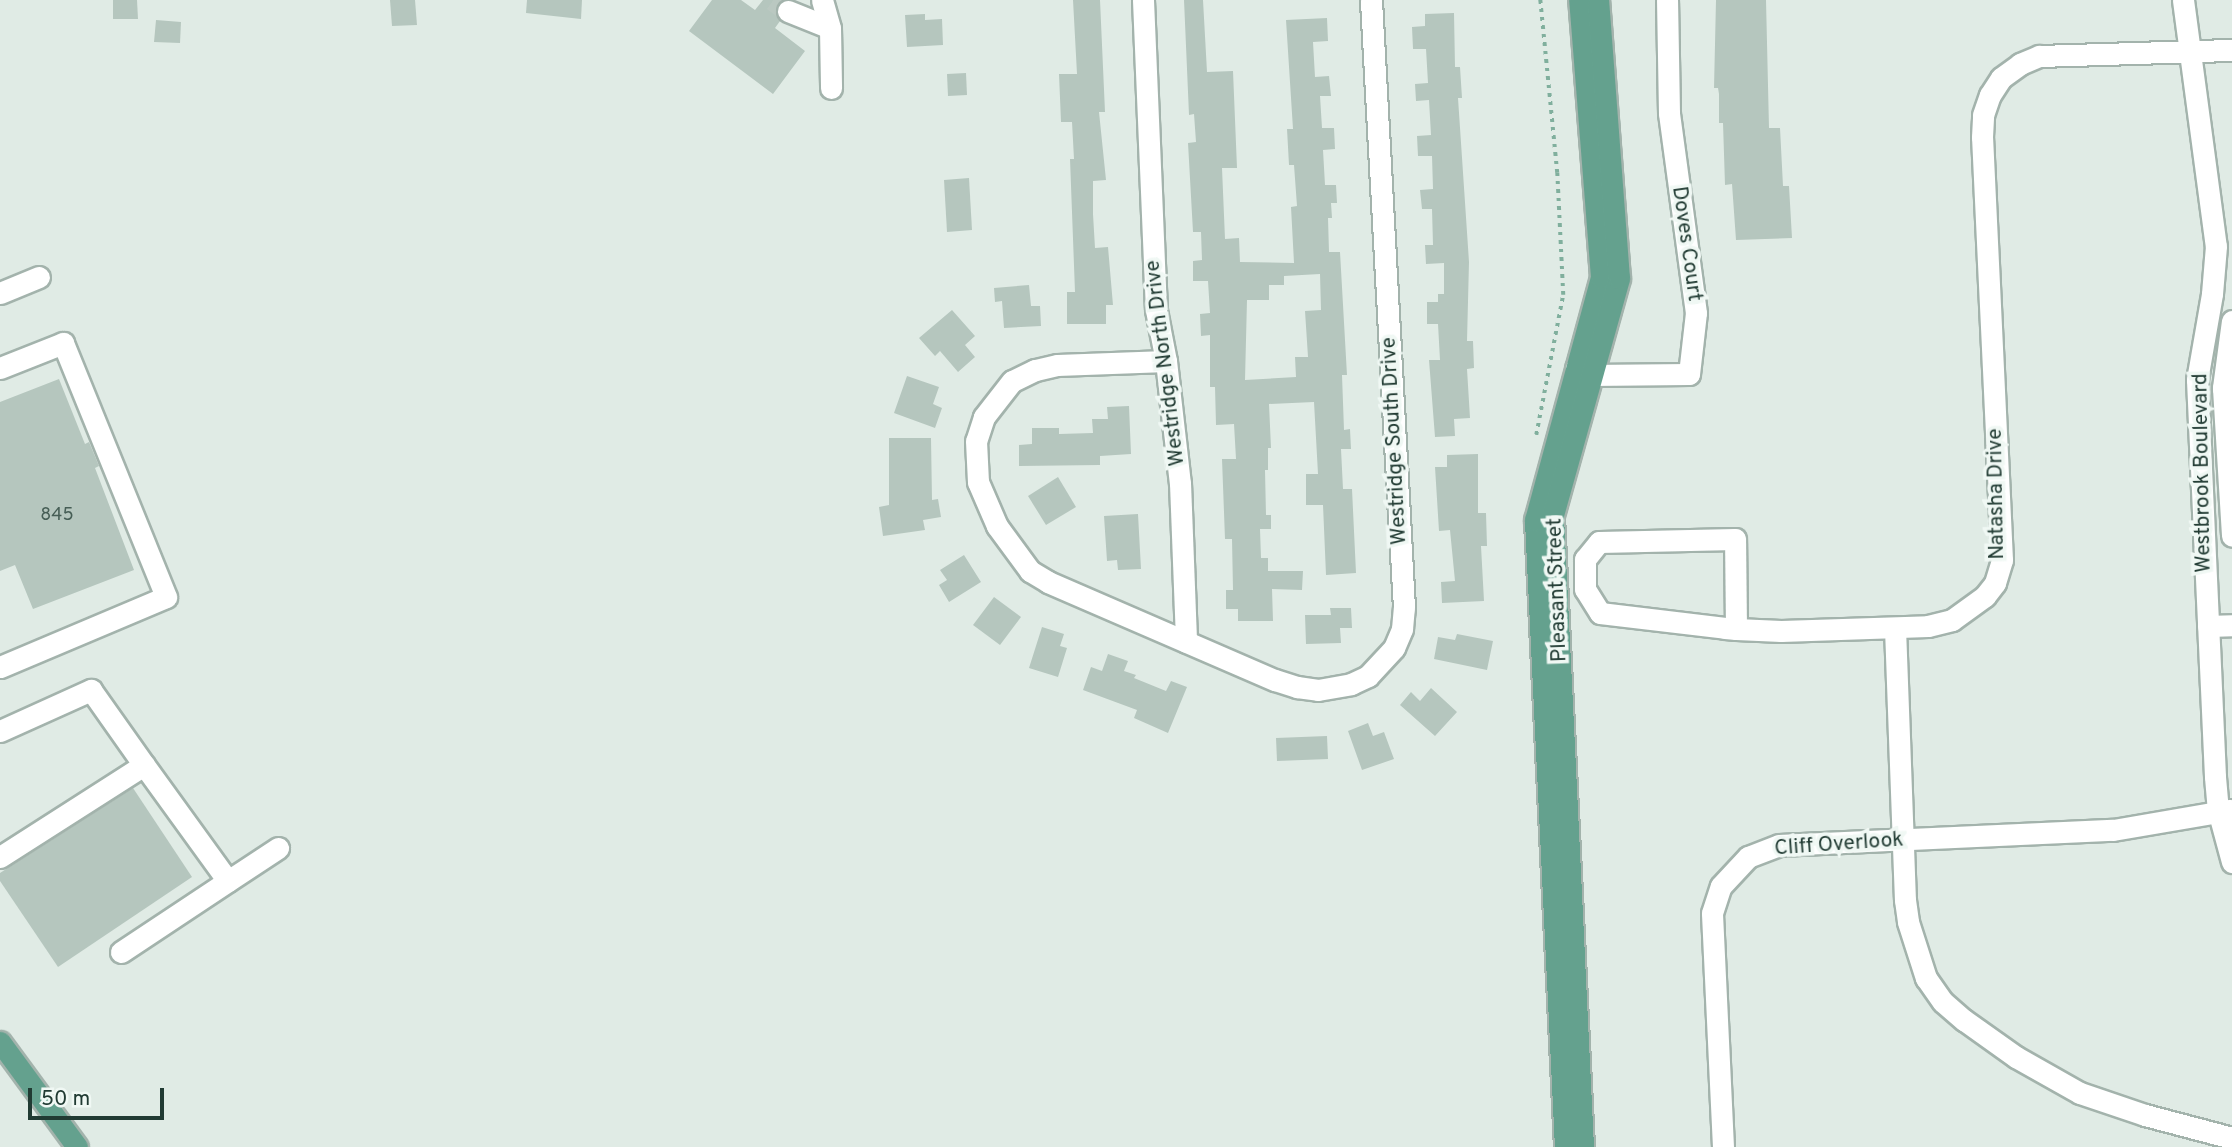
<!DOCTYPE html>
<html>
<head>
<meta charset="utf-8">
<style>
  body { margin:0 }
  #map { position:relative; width:2232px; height:1147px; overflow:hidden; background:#e0ebe5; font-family:Overpass,sans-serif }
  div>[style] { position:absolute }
  .building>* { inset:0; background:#b5c6be }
  .minor-tunnel>* { height:21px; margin-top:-10.5px; transform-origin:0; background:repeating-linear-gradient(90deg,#bac8c1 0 21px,transparent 0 31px) }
  .path>* { height:3.5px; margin-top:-1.75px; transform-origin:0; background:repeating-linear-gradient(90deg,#80af9d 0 3.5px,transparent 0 8.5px) }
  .roads { filter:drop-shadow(2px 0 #a3b3ac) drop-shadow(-2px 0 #a3b3ac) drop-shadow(0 2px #a3b3ac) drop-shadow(0 -2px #a3b3ac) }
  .minor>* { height:21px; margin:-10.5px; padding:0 10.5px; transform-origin:10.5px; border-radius:10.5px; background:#fff }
  .major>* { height:21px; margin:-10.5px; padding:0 10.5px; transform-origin:10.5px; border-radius:10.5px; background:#64a18e }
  span { translate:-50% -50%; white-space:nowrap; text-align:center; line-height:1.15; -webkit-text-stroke:7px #f0f8f4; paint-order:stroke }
  .number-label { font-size:18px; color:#465e56 }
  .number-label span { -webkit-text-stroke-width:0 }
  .street-label { font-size:21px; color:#213b33 }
  .scale { position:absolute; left:28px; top:1088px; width:136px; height:32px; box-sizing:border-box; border:4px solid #213b33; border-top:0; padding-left:9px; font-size:21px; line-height:24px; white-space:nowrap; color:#213b33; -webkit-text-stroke:5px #f0f8f4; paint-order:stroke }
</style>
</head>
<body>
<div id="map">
  <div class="building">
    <div style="clip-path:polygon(113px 0,137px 0,138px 19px,113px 19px)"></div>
    <div style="clip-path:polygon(390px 0,415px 0,417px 25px,392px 26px)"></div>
    <div style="clip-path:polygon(527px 0,582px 0,581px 19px,526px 13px)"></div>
    <div style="clip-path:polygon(712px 0,741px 0,755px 10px,763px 0,781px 0,776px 7px,775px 13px,780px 21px,775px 28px,805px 51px,773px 94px,689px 31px)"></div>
    <div style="clip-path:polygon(1073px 0,1100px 0,1105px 112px,1099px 112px,1106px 180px,1093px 181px,1093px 214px,1095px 248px,1108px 247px,1113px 305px,1106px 305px,1106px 324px,1067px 324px,1067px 292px,1075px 292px,1070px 159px,1074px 159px,1072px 122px,1061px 122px,1059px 74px,1077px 74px)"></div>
    <div style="clip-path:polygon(evenodd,1184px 0,1203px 0,1207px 72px,1233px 71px,1237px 168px,1222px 168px,1225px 239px,1239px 238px,1240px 262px,1294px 263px,1291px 207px,1297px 206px,1294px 165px,1289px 165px,1287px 129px,1293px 129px,1286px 20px,1327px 18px,1328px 41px,1313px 42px,1315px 77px,1329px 76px,1331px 96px,1320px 96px,1322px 128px,1334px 128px,1335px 149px,1323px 150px,1325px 185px,1336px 185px,1337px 203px,1331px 203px,1332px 218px,1328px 218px,1329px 252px,1340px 252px,1347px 375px,1342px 375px,1344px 430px,1350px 429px,1351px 449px,1341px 449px,1343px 489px,1352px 489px,1356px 573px,1326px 575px,1323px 505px,1306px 505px,1306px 474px,1318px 474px,1314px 402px,1269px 404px,1271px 448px,1268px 448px,1268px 470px,1265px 470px,1266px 515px,1271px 515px,1271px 529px,1260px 529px,1261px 558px,1268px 558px,1268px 571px,1303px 571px,1302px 590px,1272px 589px,1273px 621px,1238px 621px,1238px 609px,1226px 609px,1226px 590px,1233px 590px,1232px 539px,1225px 539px,1222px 459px,1236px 459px,1234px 424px,1216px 425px,1215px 387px,1210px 387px,1210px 335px,1201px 336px,1200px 314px,1210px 313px,1208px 281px,1193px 281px,1193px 261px,1202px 260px,1201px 232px,1193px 232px,1188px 143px,1196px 142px,1194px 114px,1189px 115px,1184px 0,1320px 274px,1321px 310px,1305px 311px,1308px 357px,1295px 357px,1296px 377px,1245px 380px,1247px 300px,1269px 300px,1269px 285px,1284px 285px,1284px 276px,1320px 274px)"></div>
    <div style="clip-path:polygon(1716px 0,1766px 0,1769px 128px,1780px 128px,1783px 186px,1789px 186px,1792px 238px,1736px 240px,1732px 184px,1725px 185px,1723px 123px,1719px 123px,1719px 94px,1718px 88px,1714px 88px)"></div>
    <div style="clip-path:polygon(1454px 13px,1455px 67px,1460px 67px,1462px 98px,1458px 98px,1469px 262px,1467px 341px,1473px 341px,1474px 368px,1467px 369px,1470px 418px,1454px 419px,1455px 436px,1435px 437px,1429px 360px,1440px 360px,1438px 324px,1427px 324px,1427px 302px,1438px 302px,1438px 294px,1444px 294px,1444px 263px,1426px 264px,1425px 245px,1433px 245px,1432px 209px,1422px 209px,1420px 190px,1433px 189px,1432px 156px,1418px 156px,1417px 136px,1431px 135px,1429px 100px,1416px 101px,1415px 84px,1428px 83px,1426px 49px,1413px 49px,1412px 27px,1425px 26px,1425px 14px)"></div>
    <div style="clip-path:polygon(925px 14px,925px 20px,942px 19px,943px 45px,907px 47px,905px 15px)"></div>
    <div style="clip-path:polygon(156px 20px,181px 22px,180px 43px,154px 42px)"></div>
    <div style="clip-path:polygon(966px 73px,967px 95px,948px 96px,947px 74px)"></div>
    <div style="clip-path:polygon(969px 178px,972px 230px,947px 232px,944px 180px)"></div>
    <div style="clip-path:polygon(1029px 285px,1031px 306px,1040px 306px,1041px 326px,1004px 328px,1002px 301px,995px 302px,994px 288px)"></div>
    <div style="clip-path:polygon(952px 310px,975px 336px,965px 345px,975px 357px,958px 372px,940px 351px,935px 356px,919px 338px)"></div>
    <div style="clip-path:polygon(907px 376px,939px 387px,933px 404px,942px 408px,935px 428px,894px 413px)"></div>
    <div style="clip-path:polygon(59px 379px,85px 444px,89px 442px,99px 466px,95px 468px,134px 570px,33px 609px,15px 565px,0 571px,0 402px)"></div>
    <div style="clip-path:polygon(1129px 406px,1131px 454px,1100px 456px,1100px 465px,1019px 466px,1019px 445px,1032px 444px,1032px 428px,1059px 428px,1059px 434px,1093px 433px,1092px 419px,1108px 419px,1107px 407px)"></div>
    <div style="clip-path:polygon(889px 438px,931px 438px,932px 500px,938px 499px,941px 517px,923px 520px,925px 530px,883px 536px,879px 507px,889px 505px)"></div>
    <div style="clip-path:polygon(1478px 454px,1478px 513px,1486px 513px,1487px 546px,1481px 546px,1484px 601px,1442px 603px,1441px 582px,1455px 581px,1450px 530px,1439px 531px,1435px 467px,1447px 467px,1447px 455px)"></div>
    <div style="clip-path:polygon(1058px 477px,1076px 507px,1046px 525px,1028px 496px)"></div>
    <div style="clip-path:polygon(1138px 514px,1141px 569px,1118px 570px,1117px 560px,1107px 561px,1104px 516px)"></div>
    <div style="clip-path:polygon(964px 555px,981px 582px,949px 602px,939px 585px,947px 580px,940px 570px)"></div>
    <div style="clip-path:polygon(994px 597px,1021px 617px,1000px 645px,973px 625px)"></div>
    <div style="clip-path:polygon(1330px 608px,1351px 608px,1352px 628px,1340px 628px,1341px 643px,1306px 644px,1305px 615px,1331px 615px)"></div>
    <div style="clip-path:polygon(1042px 627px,1064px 634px,1060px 646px,1067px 648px,1058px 677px,1029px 668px)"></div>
    <div style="clip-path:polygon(1457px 634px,1493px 641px,1487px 670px,1434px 659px,1438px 637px,1455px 640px)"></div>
    <div style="clip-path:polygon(1108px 654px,1128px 661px,1124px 671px,1136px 675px,1134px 678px,1166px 691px,1171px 681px,1187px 687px,1168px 733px,1134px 718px,1137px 710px,1083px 690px,1091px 667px,1102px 671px)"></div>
    <div style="clip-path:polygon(1431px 688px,1457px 712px,1435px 736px,1400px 705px,1411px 692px,1420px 701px)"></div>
    <div style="clip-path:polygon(1368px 723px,1373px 736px,1384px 732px,1394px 759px,1362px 770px,1348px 731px)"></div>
    <div style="clip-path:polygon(1327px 736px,1328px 759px,1277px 761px,1276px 738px)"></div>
    <div style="clip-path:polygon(133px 788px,192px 877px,58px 967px,0 881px,0 873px)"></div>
  </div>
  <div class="minor-tunnel">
    <div style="left:773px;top:0;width:19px;rotate:36deg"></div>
  </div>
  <div class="path">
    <div style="left:1536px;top:435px;width:143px;rotate:-79.1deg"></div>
    <div style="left:1563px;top:295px;width:122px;rotate:-92.8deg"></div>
    <div style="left:1557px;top:173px;width:174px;rotate:-95.6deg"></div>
  </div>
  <div class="roads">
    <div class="minor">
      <div style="left:822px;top:0;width:29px;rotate:74deg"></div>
      <div style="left:830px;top:28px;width:60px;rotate:89deg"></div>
      <div style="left:1143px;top:0;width:310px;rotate:87.6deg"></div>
      <div style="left:1156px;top:310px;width:52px;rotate:78.9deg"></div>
      <div style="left:1166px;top:361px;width:123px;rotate:83.5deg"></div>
      <div style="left:1180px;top:483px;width:159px;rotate:87.8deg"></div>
      <div style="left:2183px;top:0;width:248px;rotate:82.4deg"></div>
      <div style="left:2216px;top:246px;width:48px;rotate:94.8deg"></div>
      <div style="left:2212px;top:294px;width:87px;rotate:99.9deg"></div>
      <div style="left:2197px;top:380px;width:397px;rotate:87.4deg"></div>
      <div style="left:2215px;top:777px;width:33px;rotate:85deg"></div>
      <div style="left:2218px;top:810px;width:54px;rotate:74.9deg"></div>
      <div style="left:788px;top:11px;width:45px;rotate:22deg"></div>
      <div style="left:0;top:293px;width:42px;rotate:-22.3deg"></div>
      <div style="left:2232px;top:321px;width:68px;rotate:97.7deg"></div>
      <div style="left:2223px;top:388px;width:148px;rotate:86.5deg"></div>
      <div style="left:1166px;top:361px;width:109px;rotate:177.9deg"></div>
      <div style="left:1057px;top:365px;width:23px;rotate:167deg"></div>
      <div style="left:1035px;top:370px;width:25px;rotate:154deg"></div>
      <div style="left:1012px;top:381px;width:46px;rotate:127.9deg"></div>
      <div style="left:984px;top:417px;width:25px;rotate:108deg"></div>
      <div style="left:976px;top:441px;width:41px;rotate:87.2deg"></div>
      <div style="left:978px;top:482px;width:48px;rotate:66.6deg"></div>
      <div style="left:997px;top:526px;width:56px;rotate:53.7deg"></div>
      <div style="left:1030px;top:571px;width:21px;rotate:31deg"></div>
      <div style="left:1048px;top:582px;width:247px;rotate:23.4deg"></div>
      <div style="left:1275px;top:680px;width:23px;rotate:18deg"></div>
      <div style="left:1297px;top:687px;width:21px;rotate:8deg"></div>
      <div style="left:1318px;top:690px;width:34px;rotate:-10deg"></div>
      <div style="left:1351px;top:684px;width:19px;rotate:-25deg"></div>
      <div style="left:1368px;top:676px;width:38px;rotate:-47deg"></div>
      <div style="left:1394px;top:648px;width:21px;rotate:-67deg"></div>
      <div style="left:1402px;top:629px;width:21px;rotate:-85deg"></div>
      <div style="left:1404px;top:608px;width:609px;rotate:-93.11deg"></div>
      <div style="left:0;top:368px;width:68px;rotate:-21.6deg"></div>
      <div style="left:63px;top:343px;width:274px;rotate:67.9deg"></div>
      <div style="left:166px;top:597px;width:180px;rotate:157.1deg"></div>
      <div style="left:1576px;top:368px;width:16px;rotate:27deg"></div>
      <div style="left:1590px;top:375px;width:99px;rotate:-0.6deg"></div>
      <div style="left:1689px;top:374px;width:61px;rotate:-83.5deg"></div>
      <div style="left:1696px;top:313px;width:202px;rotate:-97.7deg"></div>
      <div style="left:1669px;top:113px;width:113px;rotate:-91deg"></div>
      <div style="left:2208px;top:626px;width:24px;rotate:-2deg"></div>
      <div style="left:1895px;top:628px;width:272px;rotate:87.9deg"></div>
      <div style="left:1905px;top:900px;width:22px;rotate:82deg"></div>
      <div style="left:1908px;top:922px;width:59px;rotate:72.2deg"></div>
      <div style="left:1926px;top:978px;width:29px;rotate:55deg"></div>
      <div style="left:1943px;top:1002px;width:28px;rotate:41deg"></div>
      <div style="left:1964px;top:1020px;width:64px;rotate:35.4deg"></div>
      <div style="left:2016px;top:1057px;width:73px;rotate:29.4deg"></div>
      <div style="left:2080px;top:1093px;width:69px;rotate:18.7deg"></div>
      <div style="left:2145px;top:1115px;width:90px;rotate:14.8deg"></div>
      <div style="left:1736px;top:629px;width:90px;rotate:-90.6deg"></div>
      <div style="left:1735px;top:539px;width:136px;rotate:178.7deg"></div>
      <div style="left:1599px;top:542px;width:22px;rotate:129deg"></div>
      <div style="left:1585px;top:559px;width:30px;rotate:90deg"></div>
      <div style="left:1585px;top:589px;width:28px;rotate:58deg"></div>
      <div style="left:1600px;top:613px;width:126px;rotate:6.8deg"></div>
      <div style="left:1725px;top:628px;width:11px;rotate:5deg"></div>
      <div style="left:1736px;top:629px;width:45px;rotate:2.5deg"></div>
      <div style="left:1781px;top:631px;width:147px;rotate:-1.9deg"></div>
      <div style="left:1928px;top:626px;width:25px;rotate:-14deg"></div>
      <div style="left:1952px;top:620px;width:41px;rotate:-36deg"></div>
      <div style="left:1985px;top:596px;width:16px;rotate:-52deg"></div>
      <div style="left:1995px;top:583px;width:24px;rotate:-73deg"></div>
      <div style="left:2002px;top:560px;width:423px;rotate:-92.7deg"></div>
      <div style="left:1982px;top:137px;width:22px;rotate:-87deg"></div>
      <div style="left:1983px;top:115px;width:21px;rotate:-71deg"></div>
      <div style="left:1990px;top:95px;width:20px;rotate:-57deg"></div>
      <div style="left:2001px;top:78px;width:24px;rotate:-36deg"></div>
      <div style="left:2020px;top:64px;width:21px;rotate:-23deg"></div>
      <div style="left:2039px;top:56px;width:193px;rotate:-1.8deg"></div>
      <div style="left:0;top:731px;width:100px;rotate:-24.3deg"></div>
      <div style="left:91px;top:690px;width:92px;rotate:54.8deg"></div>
      <div style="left:0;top:857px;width:171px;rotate:-32.6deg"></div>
      <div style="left:144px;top:765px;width:143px;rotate:54.1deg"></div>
      <div style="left:228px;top:881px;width:60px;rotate:-33.4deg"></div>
      <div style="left:121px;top:952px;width:128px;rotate:-33.6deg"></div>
      <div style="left:1723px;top:1147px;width:234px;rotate:-92.7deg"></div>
      <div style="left:1712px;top:913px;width:28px;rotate:-72deg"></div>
      <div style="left:1721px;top:886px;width:40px;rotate:-47deg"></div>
      <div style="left:1748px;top:857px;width:33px;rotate:-21deg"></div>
      <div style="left:1779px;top:845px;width:334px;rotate:-2.6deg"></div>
      <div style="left:2113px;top:830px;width:119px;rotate:-9.7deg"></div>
    </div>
    <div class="major">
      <div style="left:0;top:1042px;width:130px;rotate:53.7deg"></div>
      <div style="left:1565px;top:1147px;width:628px;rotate:-92.74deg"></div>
      <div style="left:1535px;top:520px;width:252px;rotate:-74.8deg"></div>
      <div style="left:1601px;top:277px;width:278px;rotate:-94.5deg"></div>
      <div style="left:1583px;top:1147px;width:633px;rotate:-92.72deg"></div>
      <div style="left:1553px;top:515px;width:246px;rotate:-74.4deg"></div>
      <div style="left:1619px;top:278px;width:279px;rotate:-94.3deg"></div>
    </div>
  </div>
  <div class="number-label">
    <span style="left:57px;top:516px">845</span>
  </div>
  <div class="street-label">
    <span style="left:1686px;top:244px;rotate:82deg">Doves Court</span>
    <span style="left:1166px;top:363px;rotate:-97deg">Westridge North Drive</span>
    <span style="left:1395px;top:441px;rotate:-93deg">Westridge South Drive</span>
    <span style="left:2203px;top:473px;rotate:-91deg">Westbrook Boulevard</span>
    <span style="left:1997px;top:494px;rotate:-91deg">Natasha Drive</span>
    <span style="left:1558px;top:590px;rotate:-92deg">Pleasant Street</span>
    <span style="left:1839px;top:845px;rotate:-4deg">Cliff Overlook</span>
  </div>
  <div class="scale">50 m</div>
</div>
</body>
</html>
